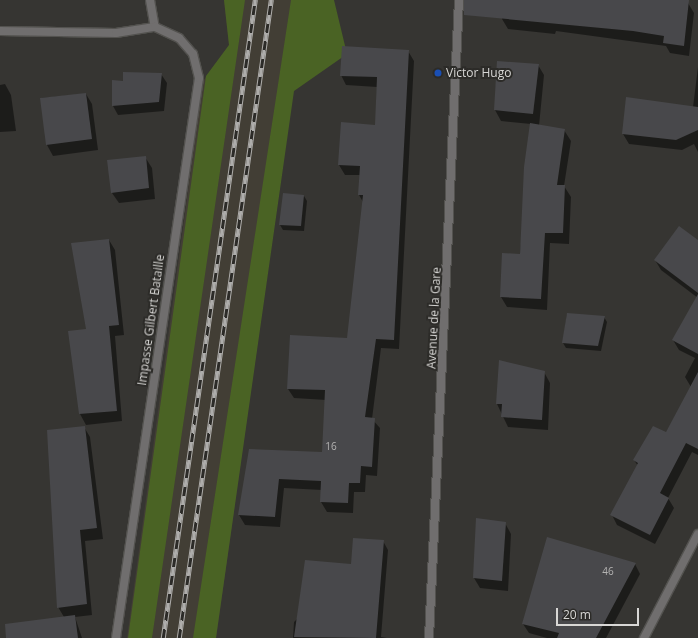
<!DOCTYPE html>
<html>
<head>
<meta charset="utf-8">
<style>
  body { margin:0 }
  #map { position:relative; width:698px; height:638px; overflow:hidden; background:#363532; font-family:"Open Sans",sans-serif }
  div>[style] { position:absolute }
  .built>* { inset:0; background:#423e35 }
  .green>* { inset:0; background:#4a6324 }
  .shadow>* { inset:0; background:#0007 }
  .building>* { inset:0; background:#48484b }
  .roads { filter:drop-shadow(1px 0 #53524f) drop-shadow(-1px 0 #53524f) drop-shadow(0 1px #53524f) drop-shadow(0 -1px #53524f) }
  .minor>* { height:8px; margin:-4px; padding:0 4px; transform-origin:4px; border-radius:4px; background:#706e6e }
  .rail>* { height:4.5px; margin-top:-2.25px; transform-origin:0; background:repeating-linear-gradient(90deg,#2c2b28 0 9px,#aeadab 0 18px); box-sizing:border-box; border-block:1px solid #aeadab }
  .dots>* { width:11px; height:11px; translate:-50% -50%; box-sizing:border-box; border:2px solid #2c2b28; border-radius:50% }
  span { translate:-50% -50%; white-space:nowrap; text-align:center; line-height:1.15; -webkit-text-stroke:4px #2c2b28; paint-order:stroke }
  .number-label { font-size:10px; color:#b4b3b2 }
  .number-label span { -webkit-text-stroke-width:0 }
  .poi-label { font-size:12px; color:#d8d7d5 }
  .left { translate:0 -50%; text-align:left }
  .street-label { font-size:12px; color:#d8d7d5 }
  .scale { position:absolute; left:556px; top:608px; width:83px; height:18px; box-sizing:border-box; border:2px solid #d8d7d5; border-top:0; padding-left:5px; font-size:12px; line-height:14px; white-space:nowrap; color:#d8d7d5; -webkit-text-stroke:3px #2c2b28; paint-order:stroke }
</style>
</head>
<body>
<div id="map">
  <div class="built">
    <div style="clip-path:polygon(224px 0,306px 0,216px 638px,127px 638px,203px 81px,229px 45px)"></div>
  </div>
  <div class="green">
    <div style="clip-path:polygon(224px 0,245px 0,152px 638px,128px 638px,206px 76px,229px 45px)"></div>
    <div style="clip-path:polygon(291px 0,334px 0,347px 54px,294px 91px,216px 638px,193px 638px)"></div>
  </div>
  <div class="shadow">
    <div style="clip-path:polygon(504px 0,688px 3px,694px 13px,689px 56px,670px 53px,666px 46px,556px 31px,555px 34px,508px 29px,502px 19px)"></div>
    <div style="clip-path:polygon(408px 51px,414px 61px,399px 349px,381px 348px,372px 419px,380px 428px,377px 476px,366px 475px,365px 492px,354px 492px,353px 513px,327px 512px,321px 502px,322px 490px,284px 488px,280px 527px,245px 525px,239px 515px,250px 450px,323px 453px,326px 400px,294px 398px,288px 389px,348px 339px,363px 202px,359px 195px,360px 175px,345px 175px,339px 165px,376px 126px,377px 87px,346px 85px,341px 75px)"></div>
    <div style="clip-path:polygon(538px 65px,544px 75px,539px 126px,564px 130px,571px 141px,564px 186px,571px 197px,569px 244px,550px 243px,547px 310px,507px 307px,501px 297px,520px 255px,531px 124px,501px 121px,495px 110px)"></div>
    <div style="clip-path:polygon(698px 67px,698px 152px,694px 144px,682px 150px,629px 144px,623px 134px,693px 107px)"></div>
    <div style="clip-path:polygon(161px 74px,167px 83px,164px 111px,118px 115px,113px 106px,124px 82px)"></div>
    <div style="clip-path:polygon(5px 84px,11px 95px,16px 131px,0 132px,0 85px)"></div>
    <div style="clip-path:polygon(86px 94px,92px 104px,98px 150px,53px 156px,47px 145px,41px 98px)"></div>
    <div style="clip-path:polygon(145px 157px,152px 168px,155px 199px,119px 203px,112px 193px)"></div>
    <div style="clip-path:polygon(304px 196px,307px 201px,304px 231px,283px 230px,280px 225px)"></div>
    <div style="clip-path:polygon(109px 240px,115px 250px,124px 335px,115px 336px,122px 421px,86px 425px,80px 414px,69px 332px,87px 330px)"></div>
    <div style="clip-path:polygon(698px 241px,698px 298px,661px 270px,655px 260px)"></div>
    <div style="clip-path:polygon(567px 314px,604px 317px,607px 322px,601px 351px,566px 348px,563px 343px)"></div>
    <div style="clip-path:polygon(698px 323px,698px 455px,692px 452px,668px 498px,674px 508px,655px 544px,617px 525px,612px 515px,638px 466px,634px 460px,666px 433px,691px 387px,685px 377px,695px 358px,679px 350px,673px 340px)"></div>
    <div style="clip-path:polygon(544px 372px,550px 383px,548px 430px,508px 427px,497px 404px)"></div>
    <div style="clip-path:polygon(84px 427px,90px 437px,103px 539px,85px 541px,92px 615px,75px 617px,82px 638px,41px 638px,64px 617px,58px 607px)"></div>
    <div style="clip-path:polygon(505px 523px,511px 534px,508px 591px,480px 588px,474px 578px)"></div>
    <div style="clip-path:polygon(383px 541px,388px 550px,381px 637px,387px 638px,293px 638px,294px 622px,352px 565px)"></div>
    <div style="clip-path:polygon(635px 564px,640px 574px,606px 638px,547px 638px,529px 633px,523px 624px)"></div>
  </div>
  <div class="building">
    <div style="clip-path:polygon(464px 0,689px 0,684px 46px,663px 43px,664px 36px,633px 31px,464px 15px)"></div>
    <div style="clip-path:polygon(342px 46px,409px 50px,394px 340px,376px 339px,365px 417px,375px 418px,372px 467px,361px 466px,360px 483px,349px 483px,348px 503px,320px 502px,321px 481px,279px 479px,275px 517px,238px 515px,249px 449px,322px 452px,325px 390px,287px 389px,290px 335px,347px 338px,363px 195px,358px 195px,360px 166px,338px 165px,341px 122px,375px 125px,377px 77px,340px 76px)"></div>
    <div style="clip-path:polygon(497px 61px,539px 64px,533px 114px,494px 110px)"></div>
    <div style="clip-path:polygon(123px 72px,162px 73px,159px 102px,112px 106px,112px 80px,123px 81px)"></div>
    <div style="clip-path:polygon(86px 93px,92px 139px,46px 145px,40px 98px)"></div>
    <div style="clip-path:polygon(626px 97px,698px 107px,698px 130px,676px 140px,622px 134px)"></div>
    <div style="clip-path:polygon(530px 123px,565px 129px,557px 185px,565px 185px,563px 233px,545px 233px,541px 299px,500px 297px,502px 253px,520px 254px,524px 167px)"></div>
    <div style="clip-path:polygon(146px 156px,149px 188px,111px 193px,107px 160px)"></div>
    <div style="clip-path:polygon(283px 193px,304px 195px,301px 226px,279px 225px)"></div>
    <div style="clip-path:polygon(679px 226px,698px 240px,698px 293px,654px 260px)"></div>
    <div style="clip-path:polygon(109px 239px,119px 325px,109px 326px,117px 411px,79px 414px,68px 331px,86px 329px,71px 243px)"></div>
    <div style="clip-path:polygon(698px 294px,698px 354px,672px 340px)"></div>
    <div style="clip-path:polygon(567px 313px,605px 316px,598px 346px,562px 343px)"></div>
    <div style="clip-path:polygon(499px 360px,545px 371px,542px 420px,501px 417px,502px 404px,496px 404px)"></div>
    <div style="clip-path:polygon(698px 372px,698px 449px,686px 443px,660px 493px,669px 498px,650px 535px,610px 515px,638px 463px,633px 460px,653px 426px,666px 432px)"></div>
    <div style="clip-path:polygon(85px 426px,97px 528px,80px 530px,87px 604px,57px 608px,47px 430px)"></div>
    <div style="clip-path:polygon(476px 518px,506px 522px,502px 581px,473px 578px)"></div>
    <div style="clip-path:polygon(547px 537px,636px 563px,596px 638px,557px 638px,559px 633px,522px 624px)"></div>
    <div style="clip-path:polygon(353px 538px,384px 540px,376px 638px,294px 637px,305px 560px,351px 564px)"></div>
    <div style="clip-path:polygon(75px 615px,78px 638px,6px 638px,5px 624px)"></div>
  </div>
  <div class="roads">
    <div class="minor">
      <div style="left:150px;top:0;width:27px;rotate:80deg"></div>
      <div style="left:0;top:31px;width:116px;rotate:1deg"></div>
      <div style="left:116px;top:33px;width:39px;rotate:-9deg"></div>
      <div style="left:116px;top:638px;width:566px;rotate:-81.57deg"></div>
      <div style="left:199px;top:78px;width:25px;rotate:-104deg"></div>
      <div style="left:193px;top:54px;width:21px;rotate:-131deg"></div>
      <div style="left:179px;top:38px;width:26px;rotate:-155deg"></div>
      <div style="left:429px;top:638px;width:639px;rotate:-87.31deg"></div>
      <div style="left:644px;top:638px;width:117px;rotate:-62.6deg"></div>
    </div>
  </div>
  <div class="rail">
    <div style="left:163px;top:638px;width:645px;rotate:-81.79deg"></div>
    <div style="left:179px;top:638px;width:645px;rotate:-81.79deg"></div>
  </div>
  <div class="dots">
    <div style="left:438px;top:73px;background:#1a4fb4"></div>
  </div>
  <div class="number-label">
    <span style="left:331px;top:447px">16</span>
    <span style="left:608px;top:572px">46</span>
  </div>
  <div class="poi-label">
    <span class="left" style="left:446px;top:73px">Victor Hugo</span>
  </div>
  <div class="street-label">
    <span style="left:434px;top:318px;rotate:-87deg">Avenue de la Gare</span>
    <span style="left:151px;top:320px;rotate:-82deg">Impasse Gilbert Bataille</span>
  </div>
  <div class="scale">20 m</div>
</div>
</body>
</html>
